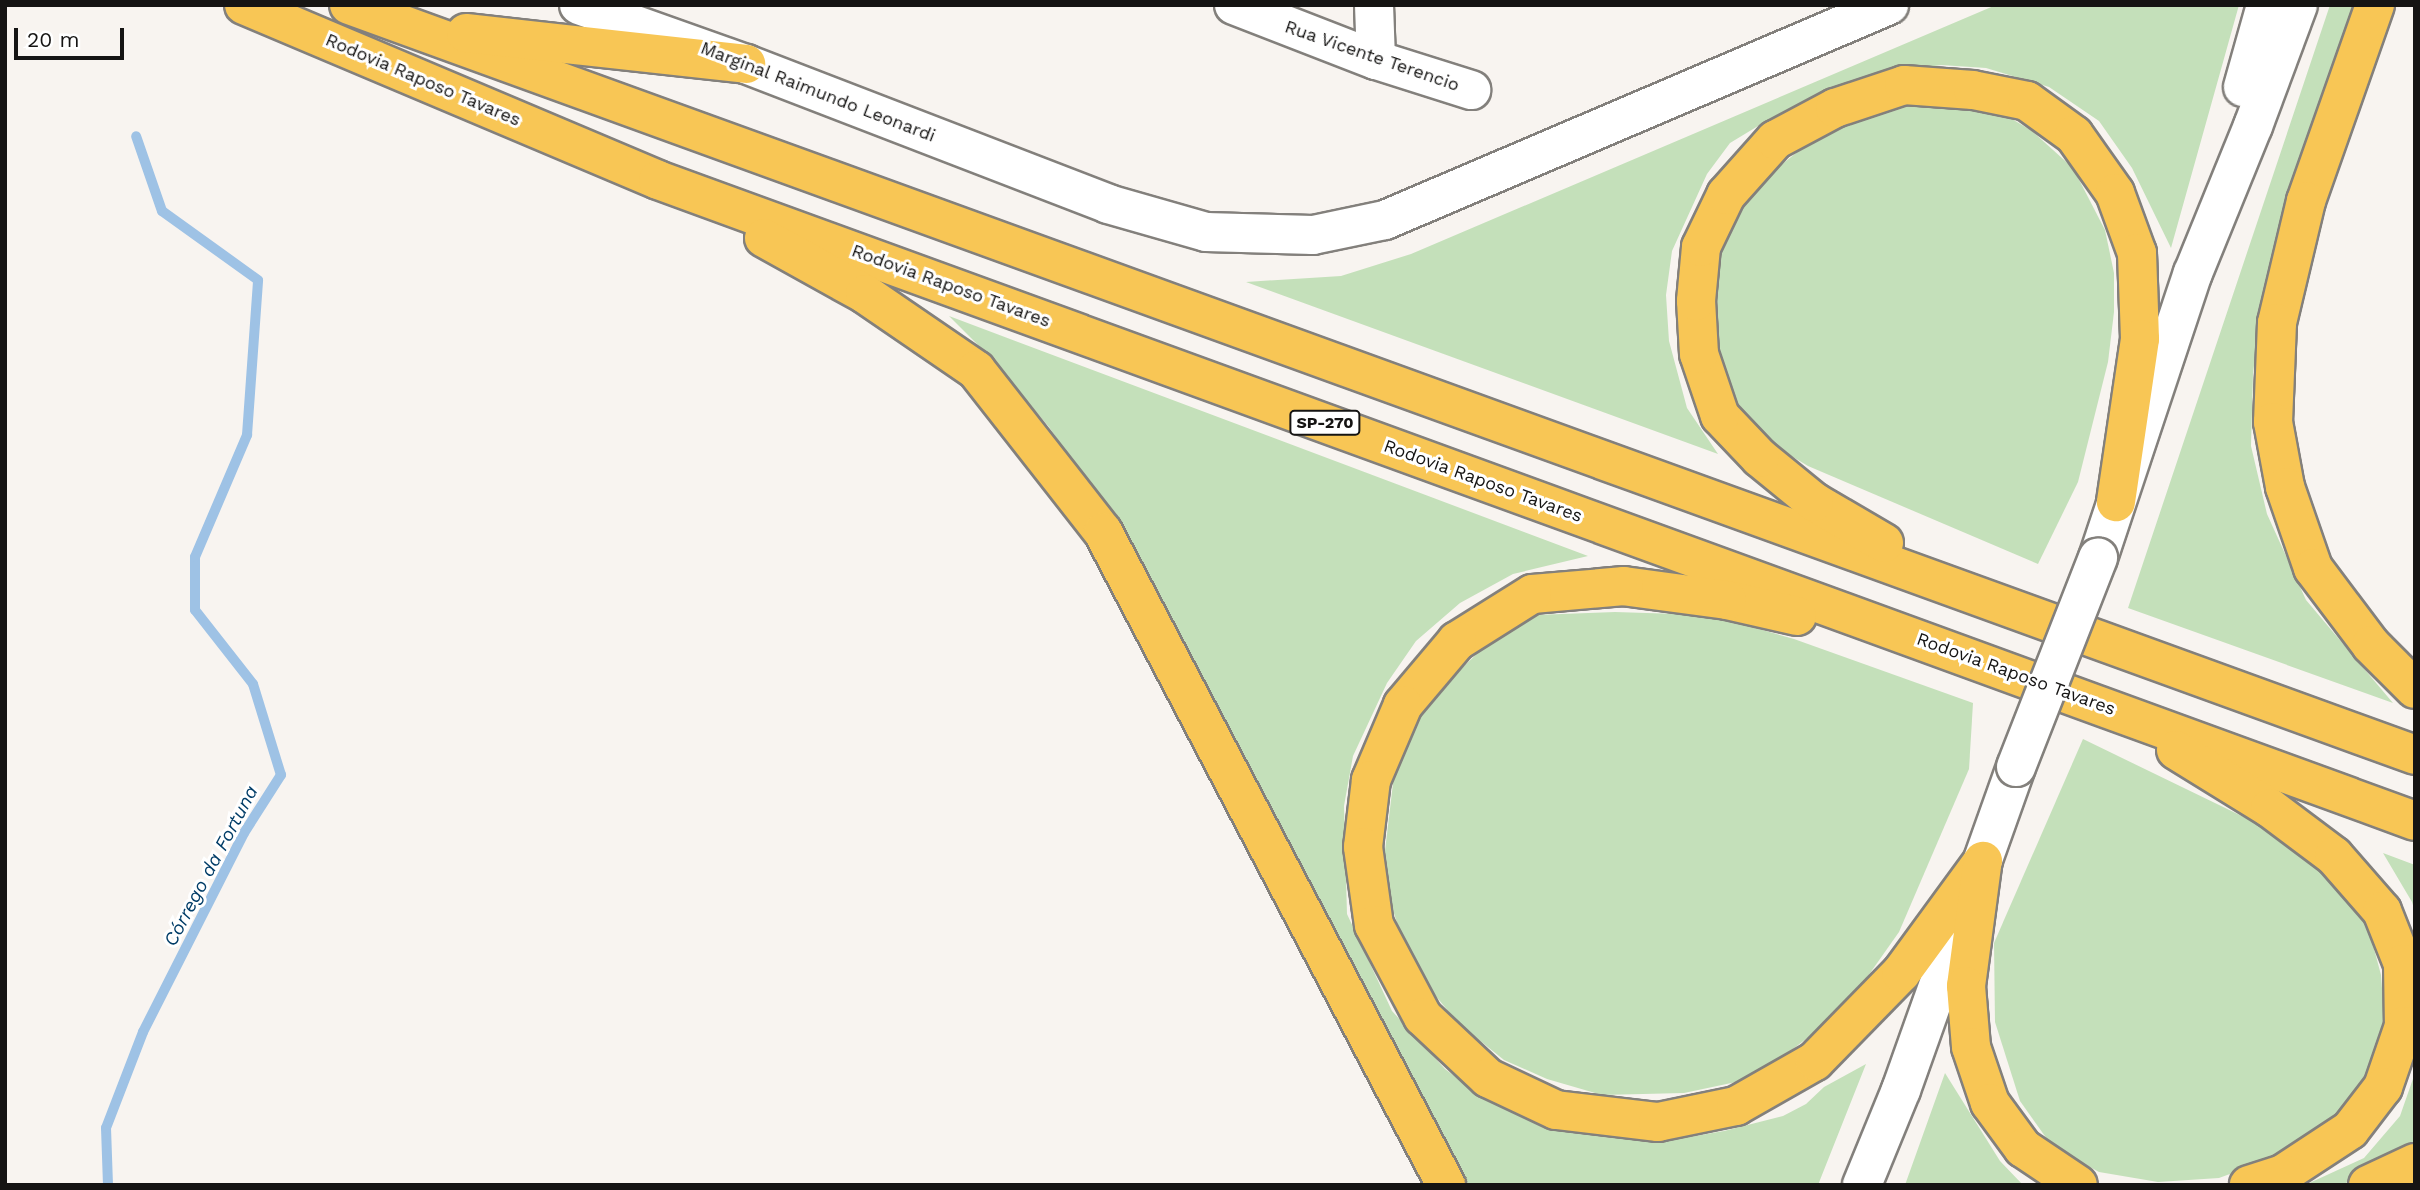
<!DOCTYPE html>
<html>
<head>
<meta charset="utf-8">
<style>
  body { margin:0 }
  #map { position:relative; width:2420px; height:1190px; overflow:hidden; background:#f8f4f0; font-family:"Work Sans",sans-serif }
  div>[style] { position:absolute }
  .green>* { inset:0; background:#c4e0ba }
  .stream>* { height:10px; margin:-5px; padding:0 5px; transform-origin:5px; border-radius:5px; background:#9ec2e5 }
  .roads { filter:drop-shadow(2px 0 #83807c) drop-shadow(-2px 0 #83807c) drop-shadow(0 2px #83807c) drop-shadow(0 -2px #83807c) }
  .street>* { height:38px; margin:-19px; padding:0 19px; transform-origin:19px; border-radius:19px; background:#fff }
  .secondary>* { height:38px; margin:-19px; padding:0 19px; transform-origin:19px; border-radius:19px; background:#fff }
  .highway>* { height:38px; margin:-19px; padding:0 19px; transform-origin:19px; border-radius:19px; background:#f8c655 }
  .bridges { filter:drop-shadow(2px 0 #83807c) drop-shadow(-2px 0 #83807c) drop-shadow(0 2px #83807c) drop-shadow(0 -2px #83807c) }
  .secondary-bridge>* { height:38px; margin:-19px; padding:0 19px; transform-origin:19px; border-radius:19px; background:#fff }
  span { translate:-50% -50%; white-space:nowrap; text-align:center; line-height:1.15; -webkit-text-stroke:6px #fff; paint-order:stroke }
  .shield-label span { padding:2px 5px; background:#fff; border:2px solid; border-radius:5px; -webkit-text-stroke-width:0 }
  .shield-label { font-size:16px; color:#151413; font-weight:700 }
  .street-label { font-size:18px; color:#151413 }
  .water-label { font-size:19px; color:#003c67; font-style:italic }
  .frame { position:absolute; inset:0; border:7px solid #151413; pointer-events:none }
  .scale { position:absolute; left:14px; top:28px; width:110px; height:32px; box-sizing:border-box; border:4px solid #151413; border-top:0; padding-left:9px; font-size:21px; line-height:24px; white-space:nowrap; color:#151413; -webkit-text-stroke:5px #fff; paint-order:stroke }
</style>
</head>
<body>
<div id="map">
  <div class="green">
    <div style="clip-path:polygon(1996px 5px,2239px 5px,2171px 248px,2132px 168px,2099px 121px,2049px 87px,1986px 68px,1941px 65px,1884px 74px,1763px 123px,1730px 143px,1707px 174px,1672px 251px,1666px 295px,1669px 341px,1687px 408px,1718px 454px,1246px 282px,1341px 276px,1411px 254px)"></div>
    <div style="clip-path:polygon(2330px 5px,2362px 5px,2258px 332px,2253px 374px,2251px 446px,2267px 514px,2306px 600px,2393px 703px,2128px 608px)"></div>
    <div style="clip-path:polygon(1943px 104px,1992px 107px,2032px 131px,2073px 168px,2105px 230px,2114px 273px,2114px 312px,2108px 362px,2078px 482px,2038px 564px,1808px 466px,1751px 432px,1729px 386px,1710px 335px,1714px 276px,1723px 229px,1754px 187px,1806px 145px,1846px 124px,1901px 107px)"></div>
    <div style="clip-path:polygon(949px 316px,1588px 556px,1513px 574px,1460px 603px,1416px 641px,1387px 683px,1353px 756px,1344px 806px,1347px 914px,1392px 1011px,1445px 1069px,1489px 1102px,1559px 1126px,1672px 1140px,1724px 1131px,1783px 1116px,1806px 1104px,1824px 1087px,1866px 1064px,1818px 1185px,1468px 1185px,1117px 526px,1049px 427px,987px 354px)"></div>
    <div style="clip-path:polygon(1615px 612px,1710px 615px,1794px 639px,1973px 703px,1969px 769px,1899px 932px,1844px 1010px,1785px 1055px,1736px 1082px,1684px 1093px,1602px 1095px,1547px 1079px,1504px 1060px,1458px 1023px,1425px 983px,1400px 932px,1382px 876px,1396px 758px,1429px 700px,1489px 642px,1535px 615px)"></div>
    <div style="clip-path:polygon(2083px 739px,2285px 837px,2339px 878px,2368px 926px,2381px 975px,2384px 1015px,2374px 1065px,2352px 1105px,2317px 1135px,2276px 1157px,2219px 1178px,2158px 1182px,2099px 1172px,2052px 1146px,2020px 1101px,1995px 1022px,1994px 943px)"></div>
    <div style="clip-path:polygon(2383px 853px,2415px 865px,2415px 912px,2412px 902px)"></div>
    <div style="clip-path:polygon(1945px 1073px,2000px 1161px,2023px 1185px,1905px 1185px)"></div>
    <div style="clip-path:polygon(2415px 1073px,2415px 1148px,2342px 1185px,2305px 1185px,2364px 1158px,2400px 1116px)"></div>
  </div>
  <div class="stream">
    <div style="left:108px;top:1185px;width:57px;rotate:-92deg"></div>
    <div style="left:106px;top:1128px;width:103px;rotate:-68.9deg"></div>
    <div style="left:143px;top:1032px;width:223px;rotate:-63.1deg"></div>
    <div style="left:244px;top:833px;width:69px;rotate:-57.5deg"></div>
    <div style="left:281px;top:775px;width:95px;rotate:-107.1deg"></div>
    <div style="left:253px;top:684px;width:94px;rotate:-128.1deg"></div>
    <div style="left:195px;top:610px;width:53px;rotate:-90deg"></div>
    <div style="left:195px;top:557px;width:133px;rotate:-66.9deg"></div>
    <div style="left:247px;top:435px;width:155px;rotate:-85.9deg"></div>
    <div style="left:258px;top:280px;width:118px;rotate:-144.3deg"></div>
    <div style="left:162px;top:211px;width:79px;rotate:-109.1deg"></div>
  </div>
  <div class="roads">
    <div class="street">
      <div style="left:1234px;top:5px;width:152px;rotate:21.2deg"></div>
      <div style="left:1376px;top:60px;width:100px;rotate:17.5deg"></div>
      <div style="left:1374px;top:5px;width:55px;rotate:87.9deg"></div>
    </div>
    <div class="secondary">
      <div style="left:579px;top:5px;width:177px;rotate:19.5deg"></div>
      <div style="left:746px;top:64px;width:388px;rotate:21.1deg"></div>
      <div style="left:1108px;top:204px;width:102px;rotate:15.9deg"></div>
      <div style="left:1206px;top:232px;width:107px;rotate:1.6deg"></div>
      <div style="left:1313px;top:235px;width:74px;rotate:-11.8deg"></div>
      <div style="left:1385px;top:220px;width:548px;rotate:-23.1deg"></div>
      <div style="left:2243px;top:87px;width:85px;rotate:-74.3deg"></div>
      <div style="left:2098px;top:558px;width:300px;rotate:-71.6deg"></div>
      <div style="left:2193px;top:273px;width:159px;rotate:-67.8deg"></div>
      <div style="left:2253px;top:126px;width:129px;rotate:-69.6deg"></div>
      <div style="left:1862px;top:1185px;width:103px;rotate:-67.7deg"></div>
      <div style="left:1901px;top:1090px;width:343px;rotate:-70.4deg"></div>
    </div>
    <div class="highway">
      <div style="left:244px;top:5px;width:449px;rotate:22.9deg"></div>
      <div style="left:658px;top:180px;width:1870px;rotate:20.04deg"></div>
      <div style="left:349px;top:5px;width:2198px;rotate:19.95deg"></div>
      <div style="left:2375px;top:5px;width:208px;rotate:109.4deg"></div>
      <div style="left:2306px;top:201px;width:125px;rotate:103.4deg"></div>
      <div style="left:2277px;top:323px;width:99px;rotate:92.3deg"></div>
      <div style="left:2273px;top:422px;width:66px;rotate:79.5deg"></div>
      <div style="left:2285px;top:487px;width:86px;rotate:70.9deg"></div>
      <div style="left:2313px;top:568px;width:96px;rotate:53deg"></div>
      <div style="left:2371px;top:645px;width:62px;rotate:45deg"></div>
      <div style="left:466px;top:33px;width:282px;rotate:6.3deg"></div>
      <div style="left:764px;top:238px;width:115px;rotate:29deg"></div>
      <div style="left:865px;top:294px;width:135px;rotate:34.4deg"></div>
      <div style="left:976px;top:370px;width:206px;rotate:51.9deg"></div>
      <div style="left:1103px;top:532px;width:738px;rotate:62.29deg"></div>
      <div style="left:1884px;top:543px;width:81px;rotate:-149.6deg"></div>
      <div style="left:1814px;top:502px;width:70px;rotate:-140.8deg"></div>
      <div style="left:1760px;top:458px;width:58px;rotate:-133.6deg"></div>
      <div style="left:1720px;top:416px;width:65px;rotate:-108.7deg"></div>
      <div style="left:1699px;top:354px;width:53px;rotate:-93.2deg"></div>
      <div style="left:1696px;top:301px;width:54px;rotate:-84.7deg"></div>
      <div style="left:1701px;top:247px;width:58px;rotate:-64.3deg"></div>
      <div style="left:1726px;top:195px;width:74px;rotate:-48.3deg"></div>
      <div style="left:1775px;top:140px;width:68px;rotate:-28.1deg"></div>
      <div style="left:1835px;top:108px;width:73px;rotate:-18.4deg"></div>
      <div style="left:1904px;top:85px;width:69px;rotate:4.1deg"></div>
      <div style="left:1973px;top:90px;width:55px;rotate:11.5deg"></div>
      <div style="left:2027px;top:101px;width:58px;rotate:35.9deg"></div>
      <div style="left:2074px;top:135px;width:71px;rotate:54.7deg"></div>
      <div style="left:2115px;top:193px;width:64px;rotate:69.9deg"></div>
      <div style="left:2137px;top:253px;width:86px;rotate:88deg"></div>
      <div style="left:2140px;top:339px;width:165px;rotate:98.4deg"></div>
      <div style="left:1797px;top:616px;width:72px;rotate:-167.1deg"></div>
      <div style="left:1727px;top:600px;width:104px;rotate:-172.3deg"></div>
      <div style="left:1624px;top:586px;width:92px;rotate:175deg"></div>
      <div style="left:1532px;top:594px;width:89px;rotate:147.9deg"></div>
      <div style="left:1457px;top:641px;width:84px;rotate:130.2deg"></div>
      <div style="left:1403px;top:705px;width:82px;rotate:113.1deg"></div>
      <div style="left:1371px;top:780px;width:67px;rotate:96.8deg"></div>
      <div style="left:1363px;top:847px;width:79px;rotate:82deg"></div>
      <div style="left:1374px;top:925px;width:104px;rotate:62deg"></div>
      <div style="left:1423px;top:1017px;width:89px;rotate:43.2deg"></div>
      <div style="left:1488px;top:1078px;width:75px;rotate:25.2deg"></div>
      <div style="left:1556px;top:1110px;width:103px;rotate:6.7deg"></div>
      <div style="left:1658px;top:1122px;width:80px;rotate:-11.6deg"></div>
      <div style="left:1736px;top:1106px;width:91px;rotate:-29.7deg"></div>
      <div style="left:1815px;top:1061px;width:123px;rotate:-45.7deg"></div>
      <div style="left:1901px;top:973px;width:139px;rotate:-53.8deg"></div>
      <div style="left:2176px;top:750px;width:110px;rotate:31.7deg"></div>
      <div style="left:2270px;top:808px;width:80px;rotate:36.9deg"></div>
      <div style="left:2334px;top:856px;width:73px;rotate:48.9deg"></div>
      <div style="left:2382px;top:911px;width:57px;rotate:68.4deg"></div>
      <div style="left:2403px;top:964px;width:62px;rotate:89.1deg"></div>
      <div style="left:2404px;top:1026px;width:65px;rotate:109deg"></div>
      <div style="left:2383px;top:1087px;width:54px;rotate:127.5deg"></div>
      <div style="left:2350px;top:1130px;width:80px;rotate:146.7deg"></div>
      <div style="left:2283px;top:1174px;width:36px;rotate:162deg"></div>
      <div style="left:1982px;top:866px;width:121px;rotate:97.6deg"></div>
      <div style="left:1966px;top:986px;width:61px;rotate:85.3deg"></div>
      <div style="left:1971px;top:1047px;width:59px;rotate:71.3deg"></div>
      <div style="left:1990px;top:1103px;width:56px;rotate:53.7deg"></div>
      <div style="left:2023px;top:1148px;width:66px;rotate:33.9deg"></div>
      <div style="left:2368px;top:1185px;width:52px;rotate:-25.1deg"></div>
    </div>
  </div>
  <div class="bridges">
    <div class="secondary-bridge">
      <div style="left:2016px;top:767px;width:225px;rotate:-68.6deg"></div>
    </div>
  </div>
  <div class="shield-label">
    <span style="left:1325px;top:423px">SP-270</span>
  </div>
  <div class="street-label">
    <span style="left:1372px;top:56px;rotate:19deg">Rua Vicente Terencio</span>
    <span style="left:423px;top:80px;rotate:23deg">Rodovia Raposo Tavares</span>
    <span style="left:818px;top:92px;rotate:21deg">Marginal Raimundo Leonardi</span>
    <span style="left:951px;top:286px;rotate:20deg">Rodovia Raposo Tavares</span>
    <span style="left:1483px;top:481px;rotate:20deg">Rodovia Raposo Tavares</span>
    <span style="left:2016px;top:674px;rotate:20deg">Rodovia Raposo Tavares</span>
  </div>
  <div class="water-label">
    <span style="left:211px;top:866px;rotate:-62deg">Córrego da Fortuna</span>
  </div>
  <div class="frame"></div>
  <div class="scale">20 m</div>
</div>
</body>
</html>
